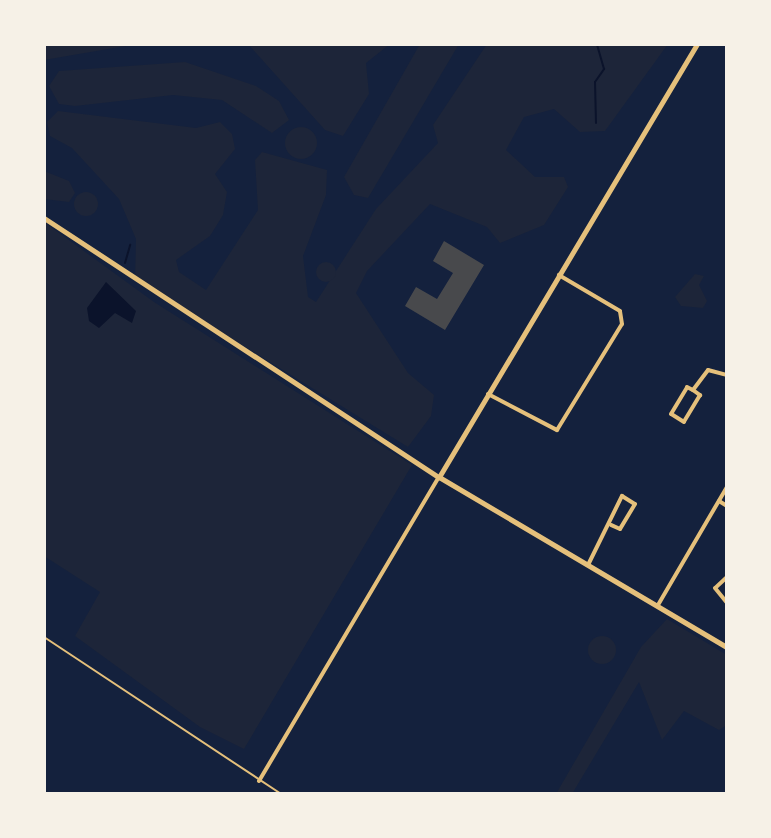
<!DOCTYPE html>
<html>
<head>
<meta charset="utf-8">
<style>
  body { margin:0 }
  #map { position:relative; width:771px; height:838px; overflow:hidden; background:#14213d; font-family:Signika,sans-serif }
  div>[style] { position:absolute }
  .green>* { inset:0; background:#1d2539 }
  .round { border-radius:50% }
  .water>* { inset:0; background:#0b132b }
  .stream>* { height:2px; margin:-1px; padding:0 1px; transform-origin:1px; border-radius:1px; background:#0b132b }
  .building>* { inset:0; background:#48494c }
  .service>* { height:2px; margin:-1px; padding:0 1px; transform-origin:1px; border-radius:1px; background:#e5c07b }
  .minor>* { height:4px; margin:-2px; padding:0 2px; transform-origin:2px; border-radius:2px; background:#e5c07b }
  .tertiary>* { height:5px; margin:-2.5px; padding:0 2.5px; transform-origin:2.5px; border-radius:2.5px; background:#e5c07b }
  span { translate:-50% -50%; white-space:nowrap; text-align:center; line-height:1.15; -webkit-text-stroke:6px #f6f1e7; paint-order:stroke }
  .frame { position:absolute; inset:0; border:46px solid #f6f1e7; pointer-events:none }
</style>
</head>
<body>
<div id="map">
  <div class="green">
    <div style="clip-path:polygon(44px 44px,137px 44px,44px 60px)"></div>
    <div style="clip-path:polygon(248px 44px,390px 44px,366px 63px,369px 94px,343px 136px,325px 130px)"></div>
    <div style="clip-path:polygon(420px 44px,459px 44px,368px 198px,354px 195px,344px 177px)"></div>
    <div style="clip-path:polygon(487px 44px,668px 44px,605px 131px,580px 132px,554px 109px,524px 117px,506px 150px,535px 177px,564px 177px,568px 187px,544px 225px,500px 243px,487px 227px,430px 204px,367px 271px,356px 293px,408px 373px,434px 395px,431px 416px,408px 447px,135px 279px,136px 239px,119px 199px,72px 148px,50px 136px,47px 122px,58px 111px,196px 128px,220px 122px,232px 134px,235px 149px,215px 174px,227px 192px,223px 215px,210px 236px,176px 260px,179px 272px,206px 290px,258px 210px,255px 160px,262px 152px,327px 170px,326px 195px,303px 256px,308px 297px,316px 302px,376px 209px,438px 143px,433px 125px)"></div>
    <div style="clip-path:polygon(185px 62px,256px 86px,279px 101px,289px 120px,272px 133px,222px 100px,173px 95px,75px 106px,59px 104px,49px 86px,59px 71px)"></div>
    <div class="round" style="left:285px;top:127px;width:32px;height:32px"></div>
    <div style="clip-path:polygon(44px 171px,69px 181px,75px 193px,69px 202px,44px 199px)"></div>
    <div class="round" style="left:74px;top:192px;width:24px;height:24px"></div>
    <div style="clip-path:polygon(44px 222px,154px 302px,412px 465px,244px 749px,200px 727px,75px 636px,100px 592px,44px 556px)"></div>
    <div class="round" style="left:316px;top:262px;width:20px;height:20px"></div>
    <div style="clip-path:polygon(695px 274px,704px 276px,699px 285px,707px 301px,703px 308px,681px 306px,675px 297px)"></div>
    <div style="clip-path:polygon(667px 619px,727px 655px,727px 725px,719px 730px,684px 711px,662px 740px,639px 682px,572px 794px,556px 794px,641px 647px)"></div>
    <div class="round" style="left:588px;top:636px;width:28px;height:28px"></div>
  </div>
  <div class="water">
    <div style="clip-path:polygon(106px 282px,136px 311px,132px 323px,115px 313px,99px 328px,89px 321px,87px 308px)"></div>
  </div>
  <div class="stream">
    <div style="left:596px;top:123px;width:41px;rotate:-91.4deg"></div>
    <div style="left:595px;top:82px;width:16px;rotate:-55deg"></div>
    <div style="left:604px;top:69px;width:26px;rotate:-106deg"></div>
    <div style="left:125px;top:263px;width:19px;rotate:-74deg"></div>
  </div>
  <div class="building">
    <div style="clip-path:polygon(444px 241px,484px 265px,445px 330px,405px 306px,416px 287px,437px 299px,453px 273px,433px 261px)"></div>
  </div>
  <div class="service">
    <div style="left:44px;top:637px;width:284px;rotate:33.5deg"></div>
  </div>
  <div class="minor">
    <div style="left:693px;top:390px;width:9px;rotate:36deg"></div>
    <div style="left:700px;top:395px;width:31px;rotate:121deg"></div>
    <div style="left:684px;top:422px;width:15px;rotate:-148deg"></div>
    <div style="left:671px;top:414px;width:31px;rotate:-59deg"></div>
    <div style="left:687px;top:387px;width:7px;rotate:27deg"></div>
    <div style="left:693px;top:390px;width:25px;rotate:-53deg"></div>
    <div style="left:708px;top:370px;width:20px;rotate:15deg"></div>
    <div style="left:488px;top:394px;width:78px;rotate:27.6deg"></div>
    <div style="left:557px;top:430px;width:124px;rotate:-58.5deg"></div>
    <div style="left:622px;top:324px;width:13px;rotate:-99deg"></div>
    <div style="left:620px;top:311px;width:71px;rotate:-149.5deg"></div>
    <div style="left:719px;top:501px;width:9px;rotate:32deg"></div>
    <div style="left:588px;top:565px;width:77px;rotate:-63.8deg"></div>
    <div style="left:622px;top:496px;width:15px;rotate:32deg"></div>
    <div style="left:635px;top:504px;width:29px;rotate:121deg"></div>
    <div style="left:620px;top:529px;width:10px;rotate:-156deg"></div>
    <div style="left:727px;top:577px;width:16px;rotate:137deg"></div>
    <div style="left:715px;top:588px;width:19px;rotate:51deg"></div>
    <div style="left:658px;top:605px;width:137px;rotate:-59.7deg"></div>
    <div style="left:259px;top:781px;width:353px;rotate:-59.4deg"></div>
  </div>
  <div class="tertiary">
    <div style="left:44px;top:218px;width:472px;rotate:33.3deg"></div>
    <div style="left:439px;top:477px;width:334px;rotate:30.6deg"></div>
    <div style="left:439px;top:477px;width:504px;rotate:-59.21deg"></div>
  </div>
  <div class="frame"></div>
</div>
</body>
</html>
